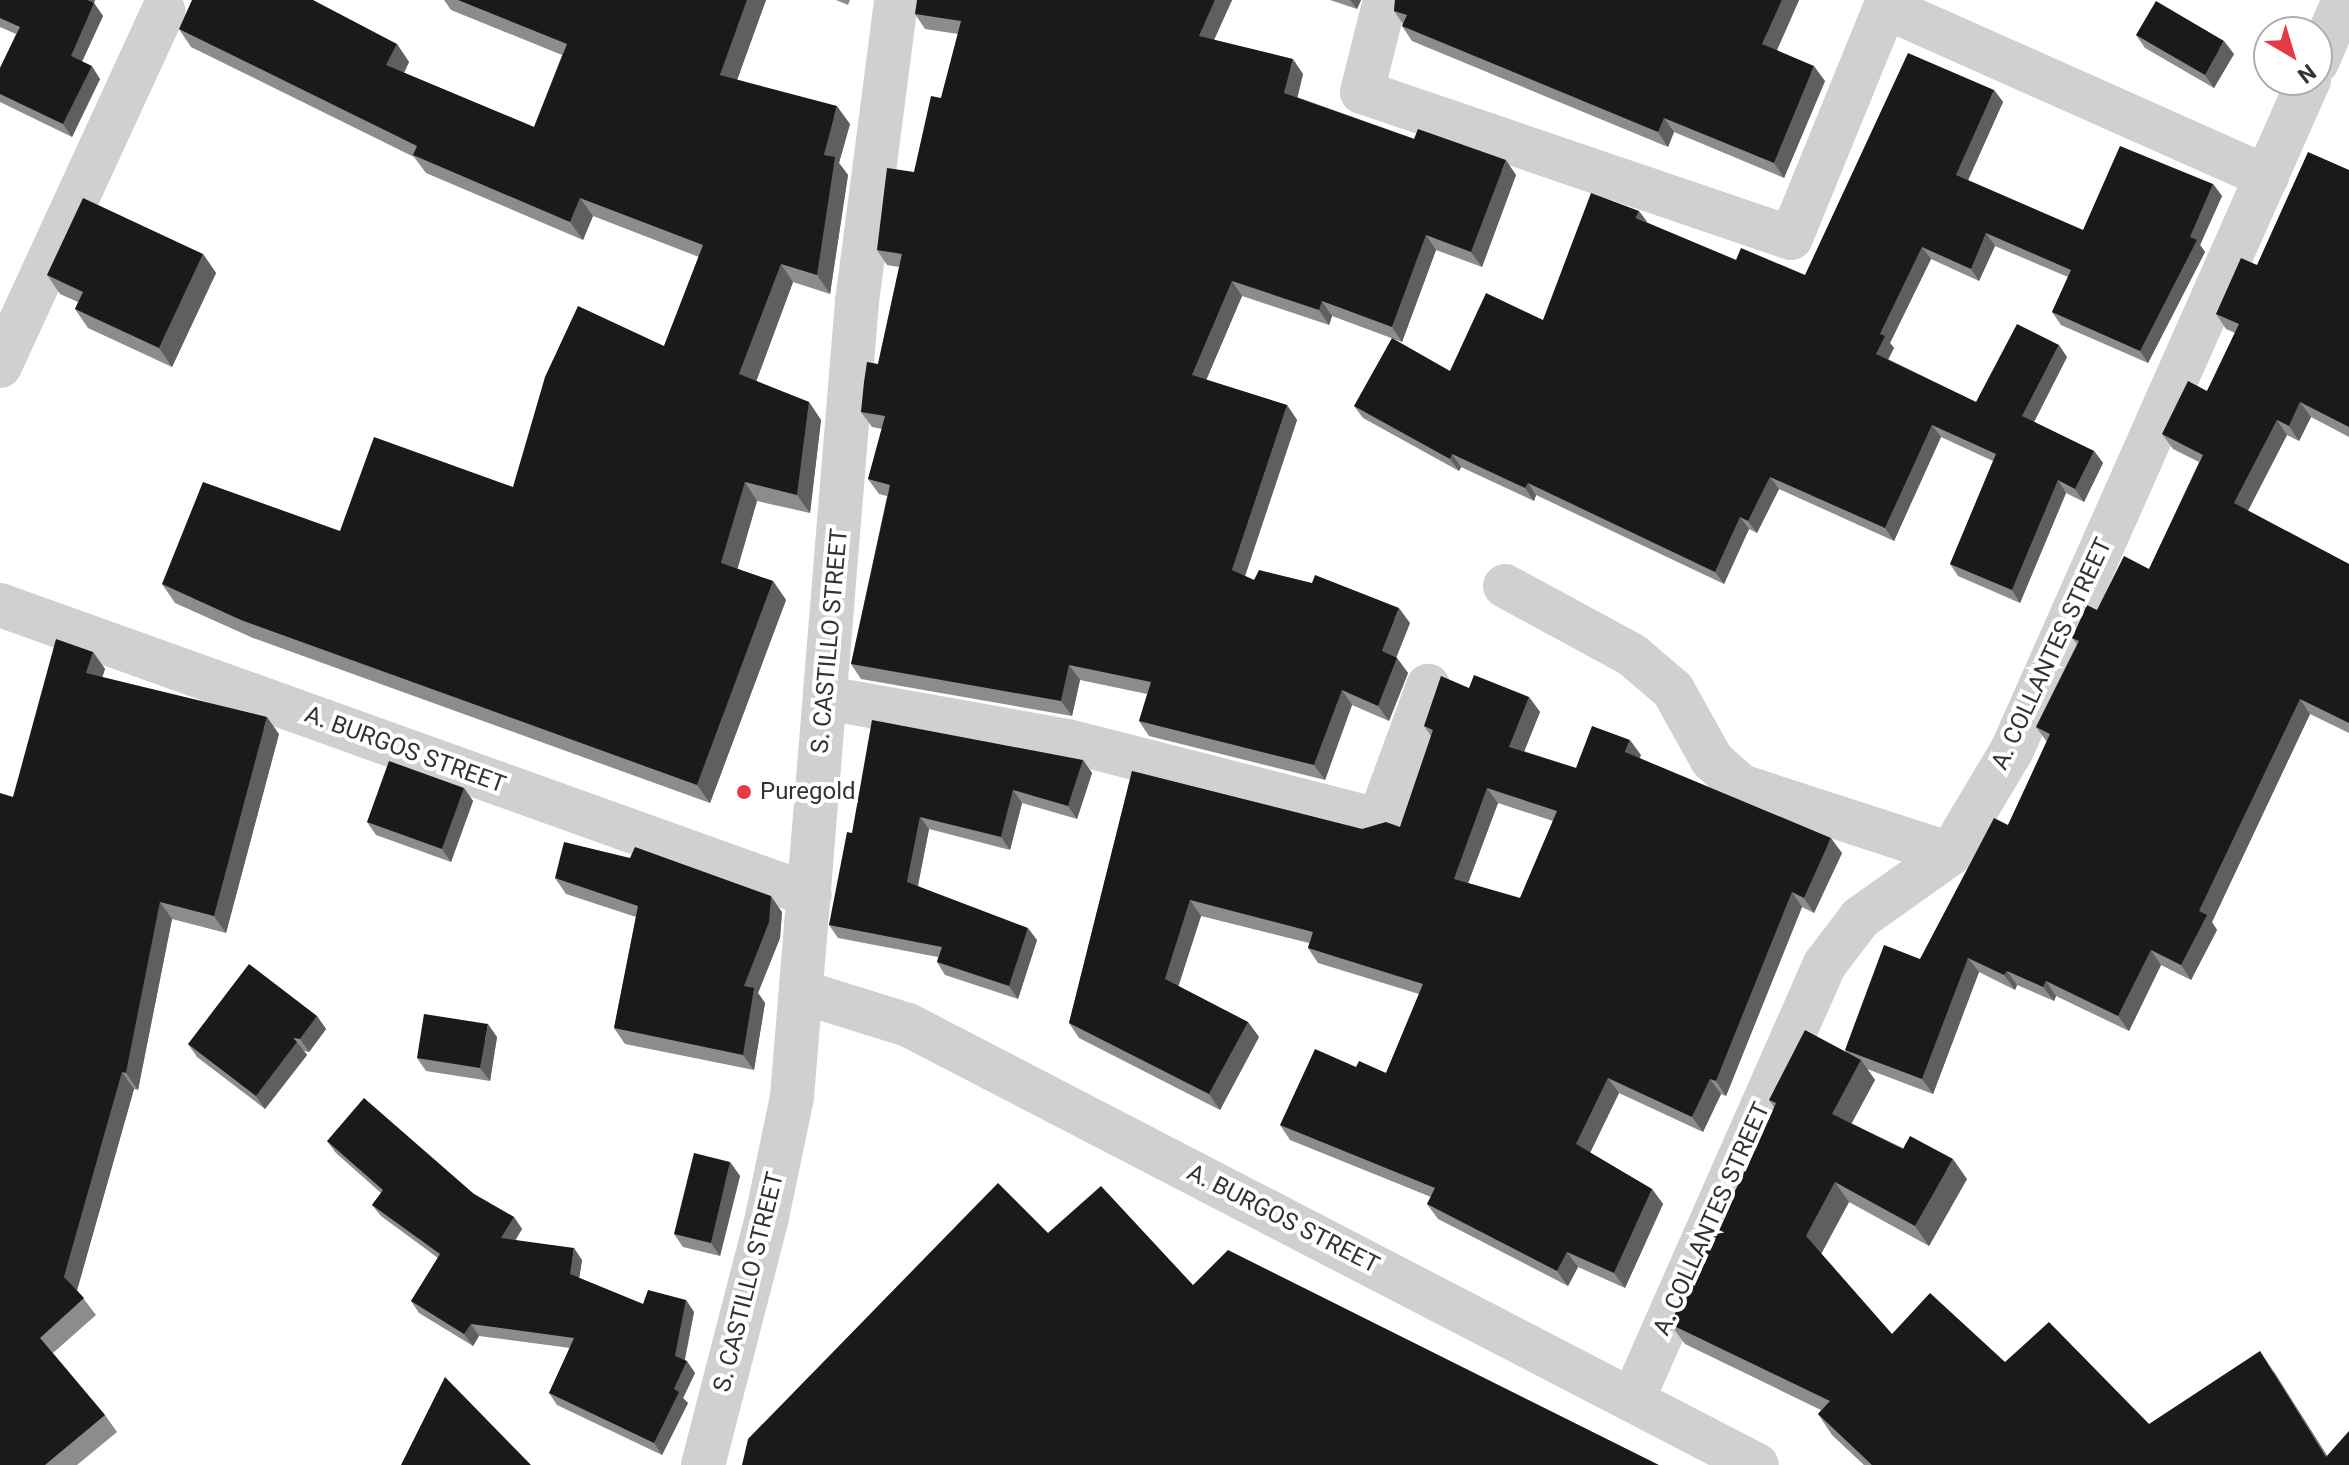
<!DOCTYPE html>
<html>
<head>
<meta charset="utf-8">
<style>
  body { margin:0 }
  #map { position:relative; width:2349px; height:1465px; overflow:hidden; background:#fff; font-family:Roboto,sans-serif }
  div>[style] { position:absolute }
  .minor>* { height:44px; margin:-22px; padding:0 22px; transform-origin:22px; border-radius:22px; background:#d0d0d0 }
  .wall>* { inset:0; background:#8c8c8c }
  .shaded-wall>* { inset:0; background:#5f5f5f }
  .building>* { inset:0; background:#1a1a1a }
  .dots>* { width:22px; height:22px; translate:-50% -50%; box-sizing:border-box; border:4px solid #fff; border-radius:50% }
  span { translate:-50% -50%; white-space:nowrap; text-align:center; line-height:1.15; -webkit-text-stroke:8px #fff; paint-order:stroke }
  .street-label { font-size:24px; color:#333 }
  .poi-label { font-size:24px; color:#333 }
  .left { translate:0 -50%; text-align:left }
  .north { position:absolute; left:2253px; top:16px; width:80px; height:80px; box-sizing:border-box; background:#fff; border:2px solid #adadad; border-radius:50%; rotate:142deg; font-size:22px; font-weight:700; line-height:32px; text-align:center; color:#333 }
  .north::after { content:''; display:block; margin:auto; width:28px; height:36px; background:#e63946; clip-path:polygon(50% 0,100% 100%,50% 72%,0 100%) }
</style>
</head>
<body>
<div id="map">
  <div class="minor">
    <div style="left:1385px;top:0;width:95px;rotate:104deg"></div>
    <div style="left:1362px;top:92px;width:453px;rotate:18.8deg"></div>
    <div style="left:1791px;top:238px;width:257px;rotate:-67.8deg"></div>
    <div style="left:1885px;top:7px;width:418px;rotate:24deg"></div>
    <div style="left:2317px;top:62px;width:68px;rotate:-66.5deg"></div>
    <div style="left:0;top:366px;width:391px;rotate:-65.3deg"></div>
    <div style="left:1505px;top:586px;width:145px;rotate:28.5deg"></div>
    <div style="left:1632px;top:655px;width:54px;rotate:40.5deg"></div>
    <div style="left:1673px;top:690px;width:80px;rotate:60.9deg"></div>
    <div style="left:1712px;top:760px;width:39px;rotate:42deg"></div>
    <div style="left:1741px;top:786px;width:220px;rotate:18deg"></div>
    <div style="left:0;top:605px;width:860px;rotate:19.7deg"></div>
    <div style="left:826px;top:698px;width:246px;rotate:10.1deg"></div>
    <div style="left:1068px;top:741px;width:321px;rotate:14.3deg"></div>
    <div style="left:1379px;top:820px;width:143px;rotate:-69.9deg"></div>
    <div style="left:802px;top:992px;width:111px;rotate:17.3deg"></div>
    <div style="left:908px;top:1025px;width:956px;rotate:27.4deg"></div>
    <div style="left:1633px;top:1399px;width:475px;rotate:-66.2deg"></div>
    <div style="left:1825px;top:964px;width:58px;rotate:-52.7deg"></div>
    <div style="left:1860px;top:918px;width:110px;rotate:-35.4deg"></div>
    <div style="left:1950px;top:854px;width:121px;rotate:-59.2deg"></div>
    <div style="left:2012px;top:750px;width:733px;rotate:-66.09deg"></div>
    <div style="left:703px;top:1465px;width:256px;rotate:-75.5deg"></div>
    <div style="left:767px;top:1217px;width:123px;rotate:-78.2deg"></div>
    <div style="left:792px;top:1097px;width:798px;rotate:-85.33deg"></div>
    <div style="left:857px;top:302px;width:305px;rotate:-82.6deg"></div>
  </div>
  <div class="wall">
    <div style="clip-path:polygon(0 0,95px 0,94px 3px,103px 16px,82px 62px,100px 79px,72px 137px,0 102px,0 68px,16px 34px,0 27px)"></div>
    <div style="clip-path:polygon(444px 0,766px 0,737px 80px,850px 124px,839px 163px,848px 175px,830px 294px,793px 282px,756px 381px,809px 402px,821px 420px,810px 513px,757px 501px,737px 569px,773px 581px,786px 600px,710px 803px,253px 638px,175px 603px,162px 584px,340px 531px,513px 487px,664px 346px,699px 257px,593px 216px,583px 240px,426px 173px,414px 157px,191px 47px,179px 29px,397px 44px,409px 62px,404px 73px,534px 127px,562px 55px,451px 10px)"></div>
    <div style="clip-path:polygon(836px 0,850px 0,848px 5px)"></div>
    <div style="clip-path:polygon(1232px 0,1214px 40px,1303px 74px,1297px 97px,1516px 175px,1482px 267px,1436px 250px,1402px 342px,1332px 316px,1329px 325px,1242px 296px,1206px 380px,1287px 405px,1297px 420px,1245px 576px,1254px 580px,1410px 623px,1396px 657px,1408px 673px,1389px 721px,1352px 705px,1325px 780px,1149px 736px,1139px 721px,1147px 694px,1080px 680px,1072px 716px,861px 679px,851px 664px,887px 496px,879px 494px,868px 479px,882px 429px,872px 427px,861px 412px,878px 364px,899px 267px,887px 265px,877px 250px,914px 172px,941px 98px,958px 34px,925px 29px,915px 14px)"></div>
    <div style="clip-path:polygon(1330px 0,1361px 0,1357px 9px)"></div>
    <div style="clip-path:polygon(1395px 0,1799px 0,1777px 50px,1825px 81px,1784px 178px,1674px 132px,1668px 147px,1412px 41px,1402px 26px,1403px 24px,1394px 11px)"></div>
    <div style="clip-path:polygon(2136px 35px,2234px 54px,2214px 88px,2145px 48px)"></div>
    <div style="clip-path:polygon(1994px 90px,2003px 102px,1968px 180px,2083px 230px,2213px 184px,2222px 196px,2200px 245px,2205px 252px,2148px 363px,2061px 325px,2052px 312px,2068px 277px,1995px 246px,1979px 281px,1931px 259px,1890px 343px,1894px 348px,1888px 359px,1976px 402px,2067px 357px,2034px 422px,2094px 451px,2103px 463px,2084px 502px,2066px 493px,2020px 603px,1958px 576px,1950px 564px,1993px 461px,1941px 437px,1894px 541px,1779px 489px,1757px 533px,1749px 529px,1724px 584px,1536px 495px,1534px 501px,1461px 467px,1459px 471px,1363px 418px,1354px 406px,1450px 371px,1543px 320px,1648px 223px,1736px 260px,1805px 275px)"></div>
    <div style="clip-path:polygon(2349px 170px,2349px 437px,2311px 417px,2299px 441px,2287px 435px,2248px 511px,2349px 564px,2349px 733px,2310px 714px,2212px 922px,2217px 930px,2191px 980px,2161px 965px,2129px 1031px,2056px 996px,2054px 1001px,2017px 985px,2015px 990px,1979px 972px,1933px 1094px,1867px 1069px,1875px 1080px,1851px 1123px,1967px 1179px,1929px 1246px,1849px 1202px,1821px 1254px,1892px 1334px,2005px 1362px,2149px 1424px,2274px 1372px,2327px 1456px,2349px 1465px,1864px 1465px,1832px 1435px,1818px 1414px,1821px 1410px,1685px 1344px,1670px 1324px,1758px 1144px,1774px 1107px,1769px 1100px,1846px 1052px,1845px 1050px,1920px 959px,2008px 825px,2047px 742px,2036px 727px,2077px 644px,2072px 638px,2097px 610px,2149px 569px,2199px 462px,2173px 449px,2162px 434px,2207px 391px,2235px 333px,2226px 329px,2216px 314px,2257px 265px)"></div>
    <div style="clip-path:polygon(203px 254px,216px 273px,172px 367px,88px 328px,75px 309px,78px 302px,60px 294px,47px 275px)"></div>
    <div style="clip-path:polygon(93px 652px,105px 669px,102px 677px,279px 734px,226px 933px,172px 919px,138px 1090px,134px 1089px,77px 1290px,96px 1315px,53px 1353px,105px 1415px,117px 1432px,77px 1465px,0 1465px,13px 797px)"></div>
    <div style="clip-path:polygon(evenodd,1469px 688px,1529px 697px,1540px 712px,1524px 751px,1576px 768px,1641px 755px,1639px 758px,1842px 853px,1814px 913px,1802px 907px,1726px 1096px,1721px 1094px,1703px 1132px,1619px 1093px,1590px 1153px,1652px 1189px,1663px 1204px,1625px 1288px,1578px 1267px,1568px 1286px,1438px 1219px,1427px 1204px,1431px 1197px,1290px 1140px,1280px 1125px,1356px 1067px,1386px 1073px,1419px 994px,1318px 963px,1308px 948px,1309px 943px,1201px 916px,1178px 986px,1248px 1022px,1259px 1037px,1220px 1110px,1079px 1038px,1069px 1023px,1132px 771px,1362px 829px,1400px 827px,1431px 736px,1424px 726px,1469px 688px,1498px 803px,1553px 821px,1520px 898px,1468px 883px,1498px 803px)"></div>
    <div style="clip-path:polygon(1083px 760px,1092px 773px,1077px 819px,1022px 803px,1010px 850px,929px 829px,918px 886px,1037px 940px,1018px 999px,945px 975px,937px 962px,938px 957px,838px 938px,829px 925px,852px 833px)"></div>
    <div style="clip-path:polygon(464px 788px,473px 801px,451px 862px,376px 835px,367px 822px)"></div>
    <div style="clip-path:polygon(555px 878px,782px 912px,780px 938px,758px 993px,765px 1003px,754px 1070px,625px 1044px,614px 1028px,636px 917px,566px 894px)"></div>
    <div style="clip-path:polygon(317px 1016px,326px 1029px,309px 1052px,304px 1051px,307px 1055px,265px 1109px,197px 1057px,188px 1044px)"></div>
    <div style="clip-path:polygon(497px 1037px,490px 1081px,426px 1071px,417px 1058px)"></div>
    <div style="clip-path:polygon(327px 1141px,474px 1194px,514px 1217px,522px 1229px,516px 1240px,582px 1260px,579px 1278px,643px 1304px,686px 1300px,694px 1312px,685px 1360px,695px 1373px,683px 1398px,688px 1403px,662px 1455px,557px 1405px,549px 1393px,570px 1348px,479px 1336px,473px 1346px,419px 1313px,411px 1301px,438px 1258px,381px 1216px,372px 1205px,381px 1193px,336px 1153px)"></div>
    <div style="clip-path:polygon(730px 1162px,740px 1176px,720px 1256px,683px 1247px,674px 1234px)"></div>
  </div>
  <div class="shaded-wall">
    <div style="clip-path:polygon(84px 0,95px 0,91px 10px,94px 3px,103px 16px,79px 68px,71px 56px)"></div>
    <div style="clip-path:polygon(747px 0,766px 0,732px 94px,720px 75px)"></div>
    <div style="clip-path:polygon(1215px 0,1232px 0,1209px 51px,1199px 36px)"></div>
    <div style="clip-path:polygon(1350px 0,1361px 0,1357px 9px)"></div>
    <div style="clip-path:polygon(1782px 0,1799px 0,1773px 59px,1762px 44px)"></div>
    <div style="clip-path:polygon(2224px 41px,2234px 54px,2214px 88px,2205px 75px)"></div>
    <div style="clip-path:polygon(397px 44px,409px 62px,399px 83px,386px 65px)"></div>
    <div style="clip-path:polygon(1293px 59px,1303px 74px,1295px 108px,1284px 93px)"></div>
    <div style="clip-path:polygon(92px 66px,100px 79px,72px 137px,63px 124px)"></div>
    <div style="clip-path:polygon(1814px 66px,1825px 81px,1784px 178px,1774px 163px)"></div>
    <div style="clip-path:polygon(1994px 90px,2003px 102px,1965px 187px,1956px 175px)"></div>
    <div style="clip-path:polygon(837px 106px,850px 124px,839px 163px,848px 175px,830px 294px,817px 275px,824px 155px)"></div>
    <div style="clip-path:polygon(1664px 118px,1674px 132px,1668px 147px,1658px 132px)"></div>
    <div style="clip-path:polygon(1506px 160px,1516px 175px,1482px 267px,1471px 252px)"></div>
    <div style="clip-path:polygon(2213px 184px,2222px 196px,2200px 245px,2205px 252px,2148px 363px,2140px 351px)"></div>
    <div style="clip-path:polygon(580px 198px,593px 216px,583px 240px,570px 222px)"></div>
    <div style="clip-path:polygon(1639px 211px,1648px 223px,1636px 218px)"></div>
    <div style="clip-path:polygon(1986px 233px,1995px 246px,1979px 281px,1971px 269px)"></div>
    <div style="clip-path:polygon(1426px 235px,1436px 250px,1402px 342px,1392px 327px)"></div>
    <div style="clip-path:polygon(1922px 247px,1931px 259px,1890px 343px,1894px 348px,1885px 366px,1876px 354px,1880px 334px)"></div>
    <div style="clip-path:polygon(203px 254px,216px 273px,172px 367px,159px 348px)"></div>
    <div style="clip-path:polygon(781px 264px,793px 282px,752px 393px,739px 374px)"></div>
    <div style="clip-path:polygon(1232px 281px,1242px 296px,1202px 390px,1192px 375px)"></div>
    <div style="clip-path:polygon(1322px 301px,1332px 316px,1329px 325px,1319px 310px)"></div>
    <div style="clip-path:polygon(2059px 345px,2067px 357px,2031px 428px,2022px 416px)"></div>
    <div style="clip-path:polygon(809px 402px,821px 420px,810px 513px,797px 495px)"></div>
    <div style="clip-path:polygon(2300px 402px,2311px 417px,2299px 441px,2289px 426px)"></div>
    <div style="clip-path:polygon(1287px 405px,1297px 420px,1242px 585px,1232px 570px)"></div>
    <div style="clip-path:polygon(2277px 420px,2287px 435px,2244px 518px,2234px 503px)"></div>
    <div style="clip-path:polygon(1932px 425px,1941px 437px,1894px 541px,1885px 528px)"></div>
    <div style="clip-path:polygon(2094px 451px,2103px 463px,2084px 502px,2075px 489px)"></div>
    <div style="clip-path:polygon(1452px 454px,1461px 467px,1459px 471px,1450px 459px)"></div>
    <div style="clip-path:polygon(1770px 477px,1779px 489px,1757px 533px,1748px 521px)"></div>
    <div style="clip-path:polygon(2058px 480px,2066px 493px,2020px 603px,2012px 590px)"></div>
    <div style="clip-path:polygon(745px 482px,757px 501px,734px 581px,721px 563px)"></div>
    <div style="clip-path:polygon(1528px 483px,1536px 495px,1534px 501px,1525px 488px)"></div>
    <div style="clip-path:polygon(1740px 517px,1749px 529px,1724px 584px,1715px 572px)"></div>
    <div style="clip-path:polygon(773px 581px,786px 600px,710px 803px,697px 785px)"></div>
    <div style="clip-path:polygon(1399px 608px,1410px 623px,1393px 666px,1382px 651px)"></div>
    <div style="clip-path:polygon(93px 652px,105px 669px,98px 690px,86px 673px)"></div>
    <div style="clip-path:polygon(1397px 658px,1408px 673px,1389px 721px,1378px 706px)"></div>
    <div style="clip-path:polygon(1069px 665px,1080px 680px,1072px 716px,1061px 701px)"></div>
    <div style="clip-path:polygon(1342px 690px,1352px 705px,1325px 780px,1314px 765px)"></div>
    <div style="clip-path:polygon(1529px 697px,1540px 712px,1520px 762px,1509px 747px)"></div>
    <div style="clip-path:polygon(2300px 699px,2310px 714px,2212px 922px,2217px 930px,2191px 980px,2181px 965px,2199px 911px)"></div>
    <div style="clip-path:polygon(267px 717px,279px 734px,226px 933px,214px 916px)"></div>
    <div style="clip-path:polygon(1630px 740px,1641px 755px,1636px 767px,1625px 752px)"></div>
    <div style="clip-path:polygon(1083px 760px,1092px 773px,1077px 819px,1068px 806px)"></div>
    <div style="clip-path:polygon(464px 788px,473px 801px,451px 862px,442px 849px)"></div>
    <div style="clip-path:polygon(1487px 788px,1498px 803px,1464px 894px,1454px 879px)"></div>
    <div style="clip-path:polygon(1013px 790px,1022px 803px,1010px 850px,1001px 837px)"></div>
    <div style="clip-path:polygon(920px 817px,929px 829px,916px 895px,907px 882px)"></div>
    <div style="clip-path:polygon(1831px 838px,1842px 853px,1814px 913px,1804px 898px)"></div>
    <div style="clip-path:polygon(1792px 892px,1802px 907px,1726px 1096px,1716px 1081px)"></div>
    <div style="clip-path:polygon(771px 896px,782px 912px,780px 938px,758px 993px,765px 1003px,754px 1070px,743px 1055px,744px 986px)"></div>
    <div style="clip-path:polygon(1190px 900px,1201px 916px,1176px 994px,1165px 979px)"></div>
    <div style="clip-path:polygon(160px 902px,172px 919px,138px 1090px,126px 1073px)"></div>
    <div style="clip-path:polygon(1028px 928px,1037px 940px,1018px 999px,1009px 986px)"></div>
    <div style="clip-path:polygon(2151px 950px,2161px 965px,2129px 1031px,2118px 1016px)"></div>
    <div style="clip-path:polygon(1968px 958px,1979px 972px,1933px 1094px,1922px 1079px)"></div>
    <div style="clip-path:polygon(2007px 971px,2017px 985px,2015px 990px,2004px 975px)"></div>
    <div style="clip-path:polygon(2046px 981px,2056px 996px,2054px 1001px,2043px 987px)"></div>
    <div style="clip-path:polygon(317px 1016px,326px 1029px,309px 1052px,300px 1039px)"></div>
    <div style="clip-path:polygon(1248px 1022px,1259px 1037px,1220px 1110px,1209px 1094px)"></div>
    <div style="clip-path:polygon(488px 1024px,497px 1037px,490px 1081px,480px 1068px)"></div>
    <div style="clip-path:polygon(297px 1042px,307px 1055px,265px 1109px,256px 1096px)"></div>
    <div style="clip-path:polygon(1861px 1060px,1875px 1080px,1846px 1134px,1832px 1114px)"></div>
    <div style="clip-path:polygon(122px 1072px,134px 1089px,76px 1294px,64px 1277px)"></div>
    <div style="clip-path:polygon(1608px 1078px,1619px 1093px,1587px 1159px,1576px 1144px)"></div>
    <div style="clip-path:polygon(1710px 1079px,1721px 1094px,1703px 1132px,1692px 1117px)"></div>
    <div style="clip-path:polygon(1953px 1159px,1967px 1179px,1929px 1246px,1915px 1226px)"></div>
    <div style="clip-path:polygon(730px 1162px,740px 1176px,720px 1256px,711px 1243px)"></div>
    <div style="clip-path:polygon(1835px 1182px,1849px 1202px,1820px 1256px,1806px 1236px)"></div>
    <div style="clip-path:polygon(1652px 1189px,1663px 1204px,1625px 1288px,1614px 1273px)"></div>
    <div style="clip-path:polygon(514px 1217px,522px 1229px,509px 1249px,501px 1238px)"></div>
    <div style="clip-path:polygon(574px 1248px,582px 1260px,578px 1286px,570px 1274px)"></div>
    <div style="clip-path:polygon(1567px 1252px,1578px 1267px,1568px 1286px,1557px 1271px)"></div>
    <div style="clip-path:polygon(686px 1300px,694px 1312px,683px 1367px,675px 1356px)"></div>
    <div style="clip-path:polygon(471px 1324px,479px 1336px,473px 1346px,464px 1334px)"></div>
    <div style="clip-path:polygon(2260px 1351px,2274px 1372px,2333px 1465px,2332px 1465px)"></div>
    <div style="clip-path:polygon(687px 1361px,695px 1373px,683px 1398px,688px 1403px,662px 1455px,654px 1443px,674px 1389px)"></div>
  </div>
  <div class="building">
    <div style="clip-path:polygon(0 0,87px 0,94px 3px,71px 56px,92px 66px,63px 124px,0 94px,0 68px,20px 27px,0 18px)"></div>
    <div style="clip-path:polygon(192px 0,313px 0,397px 44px,386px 65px,534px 127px,567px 44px,458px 0,747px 0,720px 75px,837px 106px,824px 155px,835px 157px,817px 275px,781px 264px,739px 374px,809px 402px,797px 495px,745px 482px,721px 563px,773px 581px,697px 785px,241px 620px,162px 584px,203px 482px,340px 531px,374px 437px,513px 487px,545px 377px,578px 306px,664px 346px,703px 245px,580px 198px,570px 222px,413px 155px,417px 146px,179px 29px)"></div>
    <div style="clip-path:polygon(917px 0,1215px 0,1199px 36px,1293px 59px,1284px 93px,1414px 139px,1418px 129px,1506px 160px,1471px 252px,1426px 235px,1392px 327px,1322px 301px,1319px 310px,1232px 281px,1192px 375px,1287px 405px,1232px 570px,1254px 580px,1259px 570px,1312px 583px,1315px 575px,1399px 608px,1382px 651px,1397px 658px,1378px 706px,1342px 690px,1314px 765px,1139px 721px,1151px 682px,1069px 665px,1061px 701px,851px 664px,890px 485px,868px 479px,885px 416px,861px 412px,864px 382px,867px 362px,878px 364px,902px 254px,877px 250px,887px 168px,914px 172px,931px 96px,941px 98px,961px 21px,915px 14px)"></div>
    <div style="clip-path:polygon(1395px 0,1782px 0,1762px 44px,1814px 66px,1774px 163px,1664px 118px,1658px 132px,1402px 26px,1407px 15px,1394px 11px)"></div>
    <div style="clip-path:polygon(2156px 1px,2224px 41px,2205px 75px,2136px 35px)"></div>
    <div style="clip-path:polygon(1908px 53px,1994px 90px,1956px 175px,2083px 230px,2120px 146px,2213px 184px,2190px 237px,2197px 240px,2140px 351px,2052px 312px,2071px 270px,1986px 233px,1971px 269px,1922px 247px,1880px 334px,1885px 336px,1876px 354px,1976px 402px,2017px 324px,2059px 345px,2022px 416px,2094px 451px,2075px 489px,2058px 480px,2012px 590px,1950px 564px,1996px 454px,1932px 425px,1885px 528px,1770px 477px,1748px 521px,1740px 517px,1715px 572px,1528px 483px,1525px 488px,1452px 454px,1450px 459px,1354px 406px,1392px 338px,1450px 371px,1486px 293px,1543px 320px,1591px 193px,1639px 211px,1636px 218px,1736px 260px,1741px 248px,1805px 275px)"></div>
    <div style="clip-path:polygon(2308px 152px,2349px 170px,2349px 427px,2300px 402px,2289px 426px,2277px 420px,2234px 503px,2349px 564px,2349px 723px,2300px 699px,2199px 911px,2207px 915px,2181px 965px,2151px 950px,2118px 1016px,2046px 981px,2043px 987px,2007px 971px,2004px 975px,1968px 958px,1922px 1079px,1845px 1050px,1884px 945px,1920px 959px,1994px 818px,2008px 825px,2050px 734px,2036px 727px,2079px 641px,2072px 638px,2087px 605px,2097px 610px,2124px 556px,2149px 569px,2203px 455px,2162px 434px,2188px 381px,2207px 391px,2239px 324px,2216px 314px,2241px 258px,2257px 265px)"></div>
    <div style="clip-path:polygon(83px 198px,203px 254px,159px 348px,75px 309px,83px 292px,47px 275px)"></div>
    <div style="clip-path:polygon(56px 639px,93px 652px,86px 673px,267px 717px,214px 916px,160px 902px,126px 1073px,122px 1072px,64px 1277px,84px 1298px,40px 1338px,105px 1415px,45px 1465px,0 1465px,0 793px,13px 797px)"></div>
    <div style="clip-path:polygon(evenodd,1474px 675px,1529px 697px,1509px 747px,1576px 768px,1592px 726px,1630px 740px,1625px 752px,1831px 838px,1804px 898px,1792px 892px,1716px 1081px,1710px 1079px,1692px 1117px,1608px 1078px,1576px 1144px,1652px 1189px,1614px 1273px,1567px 1252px,1557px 1271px,1427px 1204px,1435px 1188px,1280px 1125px,1315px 1049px,1356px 1067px,1359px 1061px,1386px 1073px,1423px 984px,1308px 948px,1313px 932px,1190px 900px,1165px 979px,1248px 1022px,1209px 1094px,1069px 1023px,1132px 771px,1362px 829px,1386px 822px,1400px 827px,1433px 730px,1424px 726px,1441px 676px,1469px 688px,1474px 675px,1487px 788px,1557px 811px,1520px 898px,1454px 879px,1487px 788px)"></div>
    <div style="clip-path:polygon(872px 720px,1083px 760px,1068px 806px,1013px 790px,1001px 837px,920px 817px,907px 882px,1028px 928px,1009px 986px,937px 962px,942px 947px,829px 925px,847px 832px,852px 833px)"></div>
    <div style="clip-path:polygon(389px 761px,464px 788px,442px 849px,367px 822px)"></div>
    <div style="clip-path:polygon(564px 842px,630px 858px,635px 847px,771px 896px,769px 922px,744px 986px,754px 988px,743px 1055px,614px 1028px,638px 906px,555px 878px)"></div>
    <div style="clip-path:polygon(249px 964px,317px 1016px,300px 1039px,293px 1038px,297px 1042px,256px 1096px,188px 1044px)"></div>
    <div style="clip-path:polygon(424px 1014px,488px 1024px,480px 1068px,417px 1058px)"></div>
    <div style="clip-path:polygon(1805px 1030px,1861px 1060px,1832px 1114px,1903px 1149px,1910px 1136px,1953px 1159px,1915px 1226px,1835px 1182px,1806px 1236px,1892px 1334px,1930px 1293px,2005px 1362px,2049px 1322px,2149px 1424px,2260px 1351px,2326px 1457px,2349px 1431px,2349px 1465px,1872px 1465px,1818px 1414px,1830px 1401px,1670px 1324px,1758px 1144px,1776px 1103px,1769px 1100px)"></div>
    <div style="clip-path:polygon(364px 1098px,474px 1194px,514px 1217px,501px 1238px,574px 1248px,570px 1274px,643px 1304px,648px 1290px,686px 1300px,675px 1356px,687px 1361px,674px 1389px,679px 1392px,654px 1443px,549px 1393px,574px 1338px,471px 1324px,464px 1334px,411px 1301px,440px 1254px,372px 1205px,383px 1190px,327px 1141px)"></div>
    <div style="clip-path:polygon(694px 1153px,730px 1162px,711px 1243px,674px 1234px)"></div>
    <div style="clip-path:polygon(998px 1183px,1048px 1233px,1101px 1186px,1193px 1285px,1228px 1250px,1659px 1465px,742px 1465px,748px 1439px)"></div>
    <div style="clip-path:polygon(445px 1377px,531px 1465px,401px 1465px)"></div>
  </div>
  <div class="dots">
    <div style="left:744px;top:792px;background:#e63946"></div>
  </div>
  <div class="street-label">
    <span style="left:830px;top:641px;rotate:-85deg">S. CASTILLO STREET</span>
    <span style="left:2052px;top:654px;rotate:-65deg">A. COLLANTES STREET</span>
    <span style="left:405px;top:750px;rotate:20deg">A. BURGOS STREET</span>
    <span style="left:1283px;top:1219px;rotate:27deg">A. BURGOS STREET</span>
    <span style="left:1712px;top:1219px;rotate:-66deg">A. COLLANTES STREET</span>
    <span style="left:749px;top:1282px;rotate:-76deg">S. CASTILLO STREET</span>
  </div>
  <div class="poi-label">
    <span class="left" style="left:760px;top:792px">Puregold</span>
  </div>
  <div class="north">N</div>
</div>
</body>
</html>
